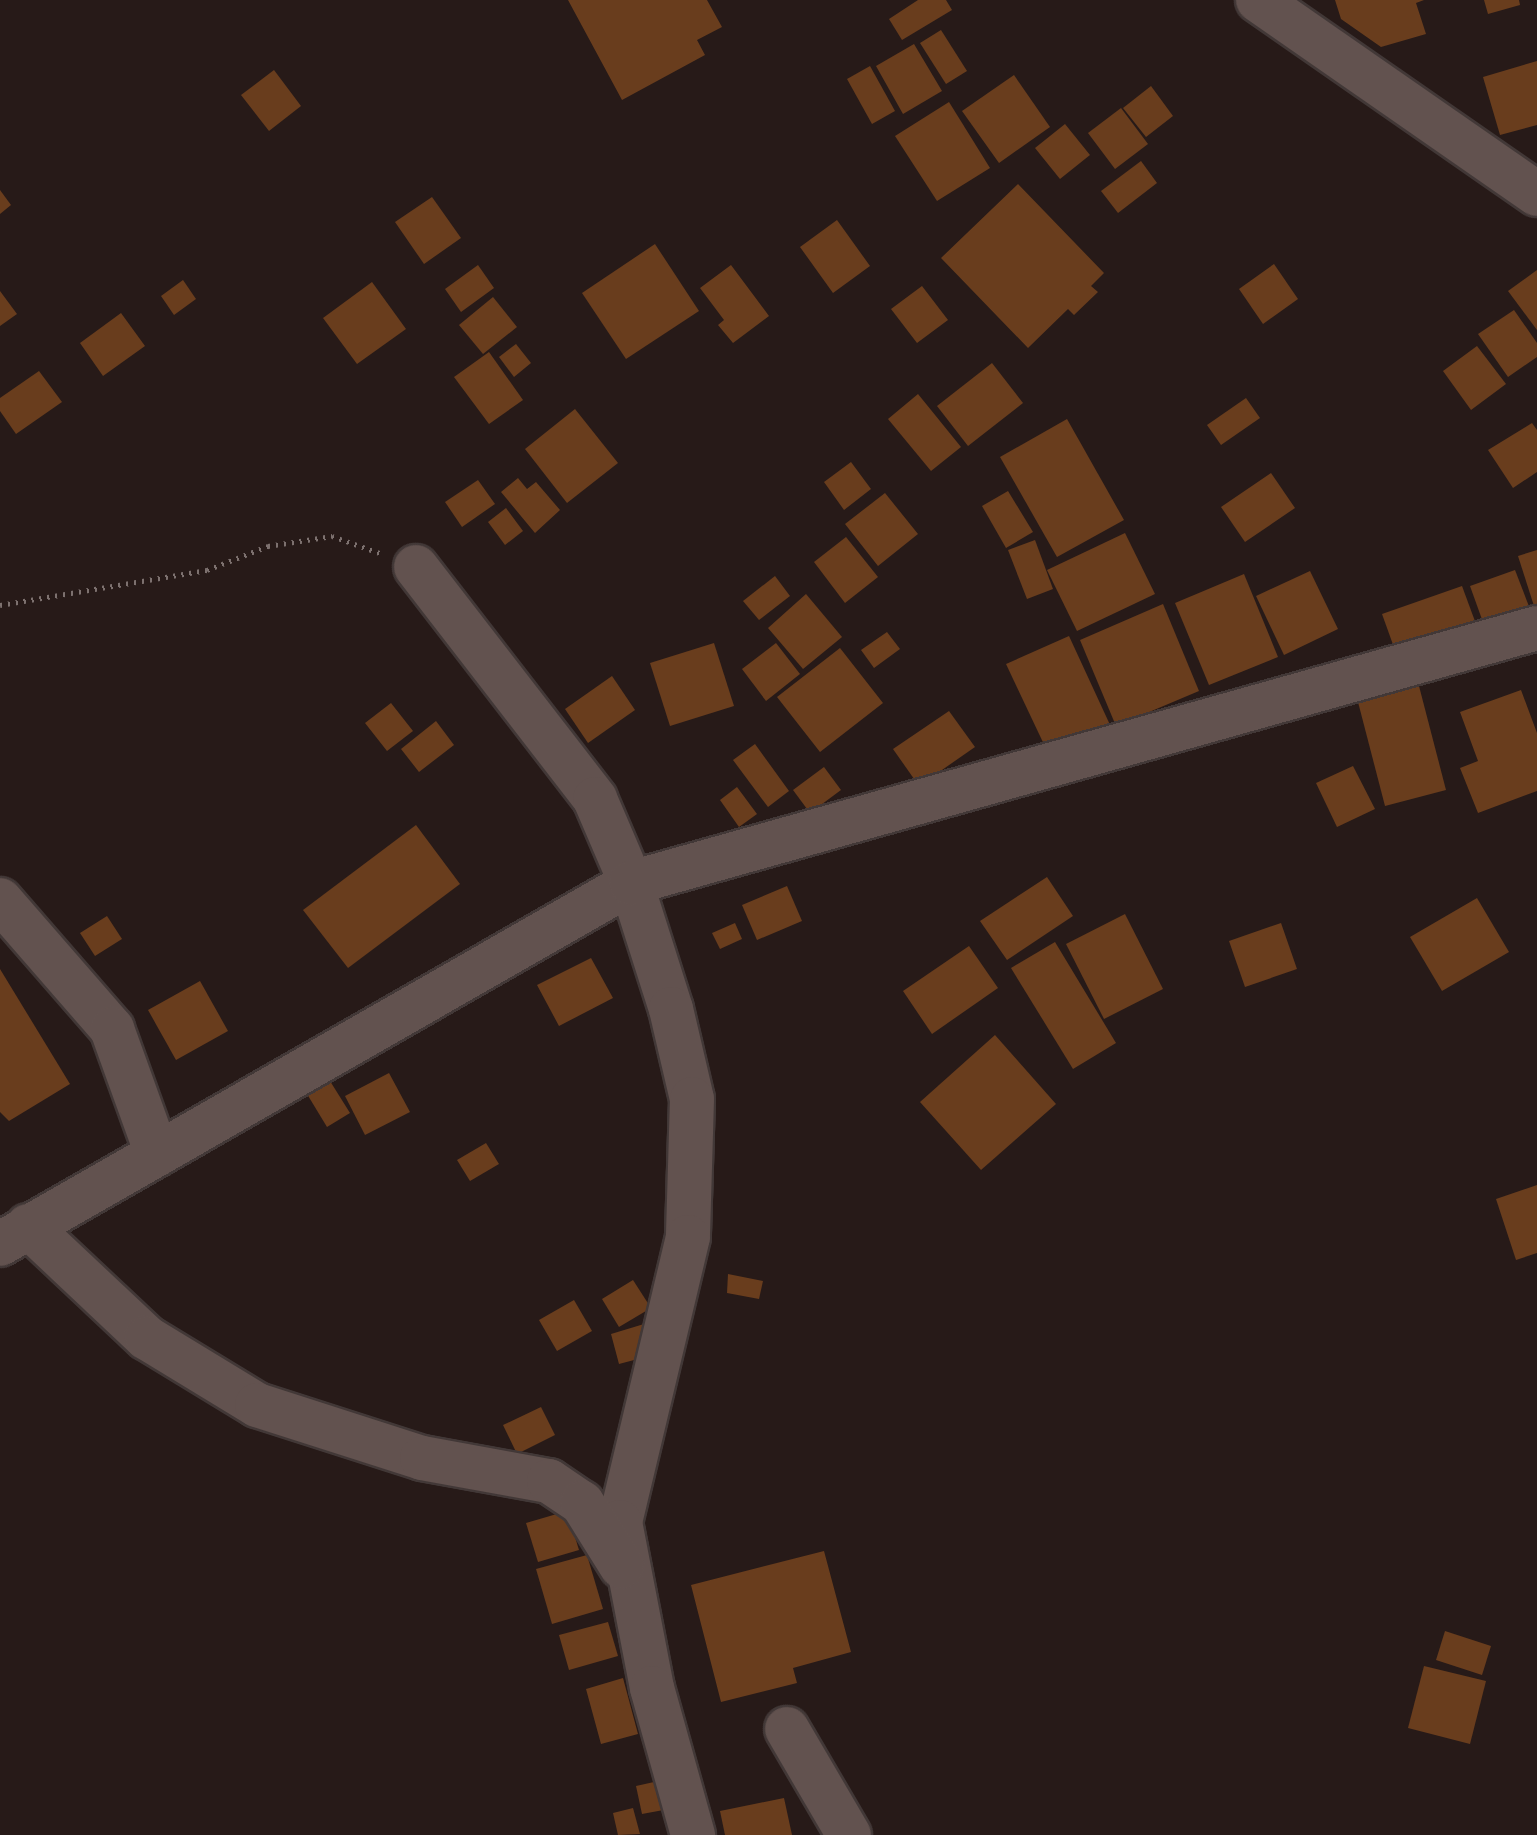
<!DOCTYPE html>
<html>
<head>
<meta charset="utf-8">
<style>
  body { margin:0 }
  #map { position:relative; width:1537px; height:1835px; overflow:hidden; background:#271a18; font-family:"Titillium Web",sans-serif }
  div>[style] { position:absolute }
  .building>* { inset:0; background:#693d1d }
  .path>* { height:5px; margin-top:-2.5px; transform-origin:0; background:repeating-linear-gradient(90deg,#7d716f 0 2px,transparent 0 8px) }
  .roads { filter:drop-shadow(2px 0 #423837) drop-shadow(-2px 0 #423837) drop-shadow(0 2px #423837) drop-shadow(0 -2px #423837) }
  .minor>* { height:44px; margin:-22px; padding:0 22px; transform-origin:22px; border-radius:22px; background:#62524f }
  span { translate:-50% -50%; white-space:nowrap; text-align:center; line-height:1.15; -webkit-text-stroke:6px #271a18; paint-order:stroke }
</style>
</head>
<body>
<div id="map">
  <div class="building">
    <div style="clip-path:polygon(568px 0,707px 0,722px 27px,697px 40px,705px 55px,622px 100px)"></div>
    <div style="clip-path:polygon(918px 0,946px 0,952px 10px,902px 40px,889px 19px)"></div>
    <div style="clip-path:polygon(1335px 0,1424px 0,1416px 3px,1426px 34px,1381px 47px,1341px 19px)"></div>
    <div style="clip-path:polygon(1484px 0,1519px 0,1520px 5px,1488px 14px)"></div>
    <div style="clip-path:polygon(941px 30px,967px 71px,946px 84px,920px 43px)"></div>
    <div style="clip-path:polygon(914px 44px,942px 91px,903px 114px,876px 66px)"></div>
    <div style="clip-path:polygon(1537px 61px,1537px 125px,1500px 135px,1483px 77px)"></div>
    <div style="clip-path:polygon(870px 66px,895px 111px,872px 124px,847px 79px)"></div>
    <div style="clip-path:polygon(274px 70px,301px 106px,269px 131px,241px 95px)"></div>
    <div style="clip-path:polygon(1014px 75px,1050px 127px,999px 163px,962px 111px)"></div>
    <div style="clip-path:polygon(1151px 86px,1173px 116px,1146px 137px,1123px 108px)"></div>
    <div style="clip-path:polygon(949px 102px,990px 168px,937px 201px,895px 136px)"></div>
    <div style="clip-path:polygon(1121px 108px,1148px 144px,1115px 169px,1088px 133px)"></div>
    <div style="clip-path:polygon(1065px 124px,1090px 155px,1060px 179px,1035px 148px)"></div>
    <div style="clip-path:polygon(1141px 161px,1157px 183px,1118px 213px,1101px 191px)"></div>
    <div style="clip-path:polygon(1018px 184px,1104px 273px,1091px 286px,1098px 292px,1074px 315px,1068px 309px,1028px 348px,941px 258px)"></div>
    <div style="clip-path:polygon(0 190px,11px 205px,0 214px)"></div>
    <div style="clip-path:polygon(432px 197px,461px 238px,424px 264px,395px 222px)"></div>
    <div style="clip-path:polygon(837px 220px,870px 266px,833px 293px,800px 247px)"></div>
    <div style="clip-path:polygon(655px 244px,699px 311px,626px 359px,582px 293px)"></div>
    <div style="clip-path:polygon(1274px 264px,1298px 299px,1263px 324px,1239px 289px)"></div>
    <div style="clip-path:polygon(478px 265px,494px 288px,461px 312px,445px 289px)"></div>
    <div style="clip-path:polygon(731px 265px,769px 316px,733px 343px,718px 325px,724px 320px,700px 288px)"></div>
    <div style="clip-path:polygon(1537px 270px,1537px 330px,1508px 291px)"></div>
    <div style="clip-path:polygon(183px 280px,196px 299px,174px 315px,161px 296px)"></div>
    <div style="clip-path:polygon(372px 282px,406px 329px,357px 364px,323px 318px)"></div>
    <div style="clip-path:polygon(922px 286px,948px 320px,917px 343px,891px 309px)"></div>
    <div style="clip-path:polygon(0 291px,17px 314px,0 326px)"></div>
    <div style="clip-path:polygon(493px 297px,517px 327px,483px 354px,459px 325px)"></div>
    <div style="clip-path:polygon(1514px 310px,1537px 343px,1537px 357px,1508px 377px,1478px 334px)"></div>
    <div style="clip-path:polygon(121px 313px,145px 346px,103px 376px,80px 343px)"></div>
    <div style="clip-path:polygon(516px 344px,531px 363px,514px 377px,499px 357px)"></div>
    <div style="clip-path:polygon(1477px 346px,1506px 384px,1471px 410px,1443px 371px)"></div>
    <div style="clip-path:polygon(489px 352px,523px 400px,489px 424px,454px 377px)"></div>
    <div style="clip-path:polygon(992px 363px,1023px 403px,968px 446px,937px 406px)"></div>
    <div style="clip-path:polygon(39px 371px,62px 402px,16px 434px,0 411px,0 398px)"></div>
    <div style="clip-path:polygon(918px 394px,961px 447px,931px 471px,888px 419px)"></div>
    <div style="clip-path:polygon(1246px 398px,1260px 418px,1221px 445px,1207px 425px)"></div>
    <div style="clip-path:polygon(575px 409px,618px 463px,567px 503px,525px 449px)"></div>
    <div style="clip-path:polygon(1067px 419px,1124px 520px,1057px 557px,1000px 457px)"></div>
    <div style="clip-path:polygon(1532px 423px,1537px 430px,1537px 472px,1513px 488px,1488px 450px)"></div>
    <div style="clip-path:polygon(851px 462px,871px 489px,844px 510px,824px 482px)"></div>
    <div style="clip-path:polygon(1271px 473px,1295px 508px,1245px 542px,1221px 507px)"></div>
    <div style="clip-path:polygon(518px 478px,527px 489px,536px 482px,560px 510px,535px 533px,501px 492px)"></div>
    <div style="clip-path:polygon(478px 480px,495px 504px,462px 527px,445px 502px)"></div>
    <div style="clip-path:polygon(1008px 491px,1033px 532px,1006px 548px,982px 506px)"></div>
    <div style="clip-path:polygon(885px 493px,918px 534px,878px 566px,845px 524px)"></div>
    <div style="clip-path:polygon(506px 508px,523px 531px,505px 545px,488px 522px)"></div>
    <div style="clip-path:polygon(1125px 533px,1155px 594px,1077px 631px,1047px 570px)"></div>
    <div style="clip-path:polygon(846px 537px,878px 577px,845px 603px,814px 562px)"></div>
    <div style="clip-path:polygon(1035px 540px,1053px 589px,1027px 599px,1008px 550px)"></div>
    <div style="clip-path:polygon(1537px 550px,1537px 605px,1534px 606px,1518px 556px)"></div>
    <div style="clip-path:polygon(1515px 570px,1530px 609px,1484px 625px,1470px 586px)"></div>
    <div style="clip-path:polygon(1310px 571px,1338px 629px,1284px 655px,1256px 596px)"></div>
    <div style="clip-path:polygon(1244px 574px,1278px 657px,1209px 685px,1175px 603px)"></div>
    <div style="clip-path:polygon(775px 576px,790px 596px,759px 620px,743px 601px)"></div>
    <div style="clip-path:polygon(1462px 586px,1476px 624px,1396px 653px,1382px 614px)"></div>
    <div style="clip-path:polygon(806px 594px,842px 637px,803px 669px,768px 628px)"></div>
    <div style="clip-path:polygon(1163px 604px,1199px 691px,1116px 726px,1080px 640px)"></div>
    <div style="clip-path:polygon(887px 632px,900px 649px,874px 668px,861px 650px)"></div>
    <div style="clip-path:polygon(1069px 636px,1111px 727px,1049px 755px,1006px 664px)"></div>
    <div style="clip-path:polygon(714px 643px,734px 706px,670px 726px,650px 663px)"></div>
    <div style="clip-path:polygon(776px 643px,800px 674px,766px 701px,742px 669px)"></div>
    <div style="clip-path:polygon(840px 648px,883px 703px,820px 752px,777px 697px)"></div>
    <div style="clip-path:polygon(612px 676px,635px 710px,588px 743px,565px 709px)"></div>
    <div style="clip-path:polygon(1419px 686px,1446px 790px,1385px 806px,1358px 702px)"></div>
    <div style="clip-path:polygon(1521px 690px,1537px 733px,1537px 791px,1478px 813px,1460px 768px,1478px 761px,1460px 712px)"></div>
    <div style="clip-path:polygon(391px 703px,413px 731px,387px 751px,365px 723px)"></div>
    <div style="clip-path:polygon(949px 711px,975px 747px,919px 786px,893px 749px)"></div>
    <div style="clip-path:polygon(436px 721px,454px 745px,419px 772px,401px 749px)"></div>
    <div style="clip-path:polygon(755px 744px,789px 791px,768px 807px,733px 760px)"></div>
    <div style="clip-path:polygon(1353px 766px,1375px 809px,1337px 827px,1316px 783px)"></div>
    <div style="clip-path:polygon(824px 767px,841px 790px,810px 813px,793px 790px)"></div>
    <div style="clip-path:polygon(737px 787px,757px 814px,739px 827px,720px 800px)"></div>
    <div style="clip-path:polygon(416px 825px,460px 884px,348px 968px,303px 910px)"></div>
    <div style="clip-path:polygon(1047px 877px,1073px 916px,1007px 960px,980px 921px)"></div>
    <div style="clip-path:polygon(787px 886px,802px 921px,757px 940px,742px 905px)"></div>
    <div style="clip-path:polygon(1477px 898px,1509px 952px,1442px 991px,1410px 937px)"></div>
    <div style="clip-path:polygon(1125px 914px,1163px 989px,1104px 1019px,1066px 944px)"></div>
    <div style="clip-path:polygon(107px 916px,122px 939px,95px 956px,80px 933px)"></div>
    <div style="clip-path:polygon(735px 923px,742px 939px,720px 949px,712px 933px)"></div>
    <div style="clip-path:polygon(1281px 923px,1297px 969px,1245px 987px,1229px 941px)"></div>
    <div style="clip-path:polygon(1055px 942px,1116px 1043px,1073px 1069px,1011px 968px)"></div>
    <div style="clip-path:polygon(969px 946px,998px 988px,932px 1034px,903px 991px)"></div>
    <div style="clip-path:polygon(591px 958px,613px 998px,559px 1026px,537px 985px)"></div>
    <div style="clip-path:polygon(0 969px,70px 1084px,9px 1121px,0 1112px)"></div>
    <div style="clip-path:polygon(200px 981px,228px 1031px,176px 1060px,148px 1010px)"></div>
    <div style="clip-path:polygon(995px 1035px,1056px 1104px,981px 1170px,920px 1102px)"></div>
    <div style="clip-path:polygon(389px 1073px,410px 1112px,365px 1135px,345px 1096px)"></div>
    <div style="clip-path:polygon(330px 1081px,350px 1113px,327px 1127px,307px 1094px)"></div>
    <div style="clip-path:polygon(486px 1143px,499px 1164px,470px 1181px,457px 1160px)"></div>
    <div style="clip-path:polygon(1537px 1185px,1537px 1253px,1516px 1260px,1496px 1199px)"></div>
    <div style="clip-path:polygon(728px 1274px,763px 1281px,759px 1299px,727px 1293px)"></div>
    <div style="clip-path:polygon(633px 1280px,651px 1308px,619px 1327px,602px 1299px)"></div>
    <div style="clip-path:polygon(574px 1300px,592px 1331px,557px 1351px,539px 1320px)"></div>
    <div style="clip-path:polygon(644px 1324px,653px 1355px,619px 1364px,611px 1334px)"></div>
    <div style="clip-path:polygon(541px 1407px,555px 1435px,517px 1454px,503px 1425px)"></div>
    <div style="clip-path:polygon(567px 1511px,579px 1550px,538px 1562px,526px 1523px)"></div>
    <div style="clip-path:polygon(824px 1551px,851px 1652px,793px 1668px,797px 1683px,721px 1702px,691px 1585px)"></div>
    <div style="clip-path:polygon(587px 1555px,603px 1609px,552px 1624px,536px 1569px)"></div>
    <div style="clip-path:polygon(608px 1622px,618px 1656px,569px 1670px,559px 1635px)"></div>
    <div style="clip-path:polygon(1445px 1631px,1491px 1646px,1482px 1675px,1436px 1660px)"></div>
    <div style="clip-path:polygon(1424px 1666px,1486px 1681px,1470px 1744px,1408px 1728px)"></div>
    <div style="clip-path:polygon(623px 1678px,638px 1734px,601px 1744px,586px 1689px)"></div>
    <div style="clip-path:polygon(663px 1780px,669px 1809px,642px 1814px,636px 1786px)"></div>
    <div style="clip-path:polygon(784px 1798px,792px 1835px,725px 1835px,720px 1811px)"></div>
    <div style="clip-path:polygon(633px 1808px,640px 1834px,618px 1835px,613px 1813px)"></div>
  </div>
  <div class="path">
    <div style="left:0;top:605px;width:210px;rotate:-9.6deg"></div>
    <div style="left:207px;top:570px;width:66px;rotate:-21.5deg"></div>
    <div style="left:268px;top:546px;width:65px;rotate:-8.9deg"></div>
    <div style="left:332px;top:536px;width:51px;rotate:19.5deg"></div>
  </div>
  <div class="roads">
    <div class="minor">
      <div style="left:1258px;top:0;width:340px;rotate:34.8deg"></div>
      <div style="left:416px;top:567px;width:293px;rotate:52.3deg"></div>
      <div style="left:595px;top:799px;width:91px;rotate:66.8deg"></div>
      <div style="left:631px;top:883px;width:132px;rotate:72.4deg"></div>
      <div style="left:671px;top:1009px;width:92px;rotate:76.9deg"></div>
      <div style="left:692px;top:1099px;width:138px;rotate:91.7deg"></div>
      <div style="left:688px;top:1237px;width:293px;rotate:103.4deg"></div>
      <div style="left:620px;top:1522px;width:169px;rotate:79.1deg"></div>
      <div style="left:652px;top:1688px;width:153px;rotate:74.4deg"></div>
      <div style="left:0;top:900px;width:171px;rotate:49deg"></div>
      <div style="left:112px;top:1029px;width:133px;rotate:70.2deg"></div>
      <div style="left:28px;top:1226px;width:163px;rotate:43.3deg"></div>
      <div style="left:147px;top:1338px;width:129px;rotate:31.3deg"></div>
      <div style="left:257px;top:1405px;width:173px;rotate:17.8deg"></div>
      <div style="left:422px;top:1458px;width:129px;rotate:10.3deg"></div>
      <div style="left:549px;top:1481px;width:40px;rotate:34deg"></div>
      <div style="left:582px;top:1503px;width:75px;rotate:58deg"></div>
      <div style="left:0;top:1244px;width:727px;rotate:-29.77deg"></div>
      <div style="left:631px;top:883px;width:941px;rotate:-15.72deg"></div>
      <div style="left:787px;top:1729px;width:123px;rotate:59.7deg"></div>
    </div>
  </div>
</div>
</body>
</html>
